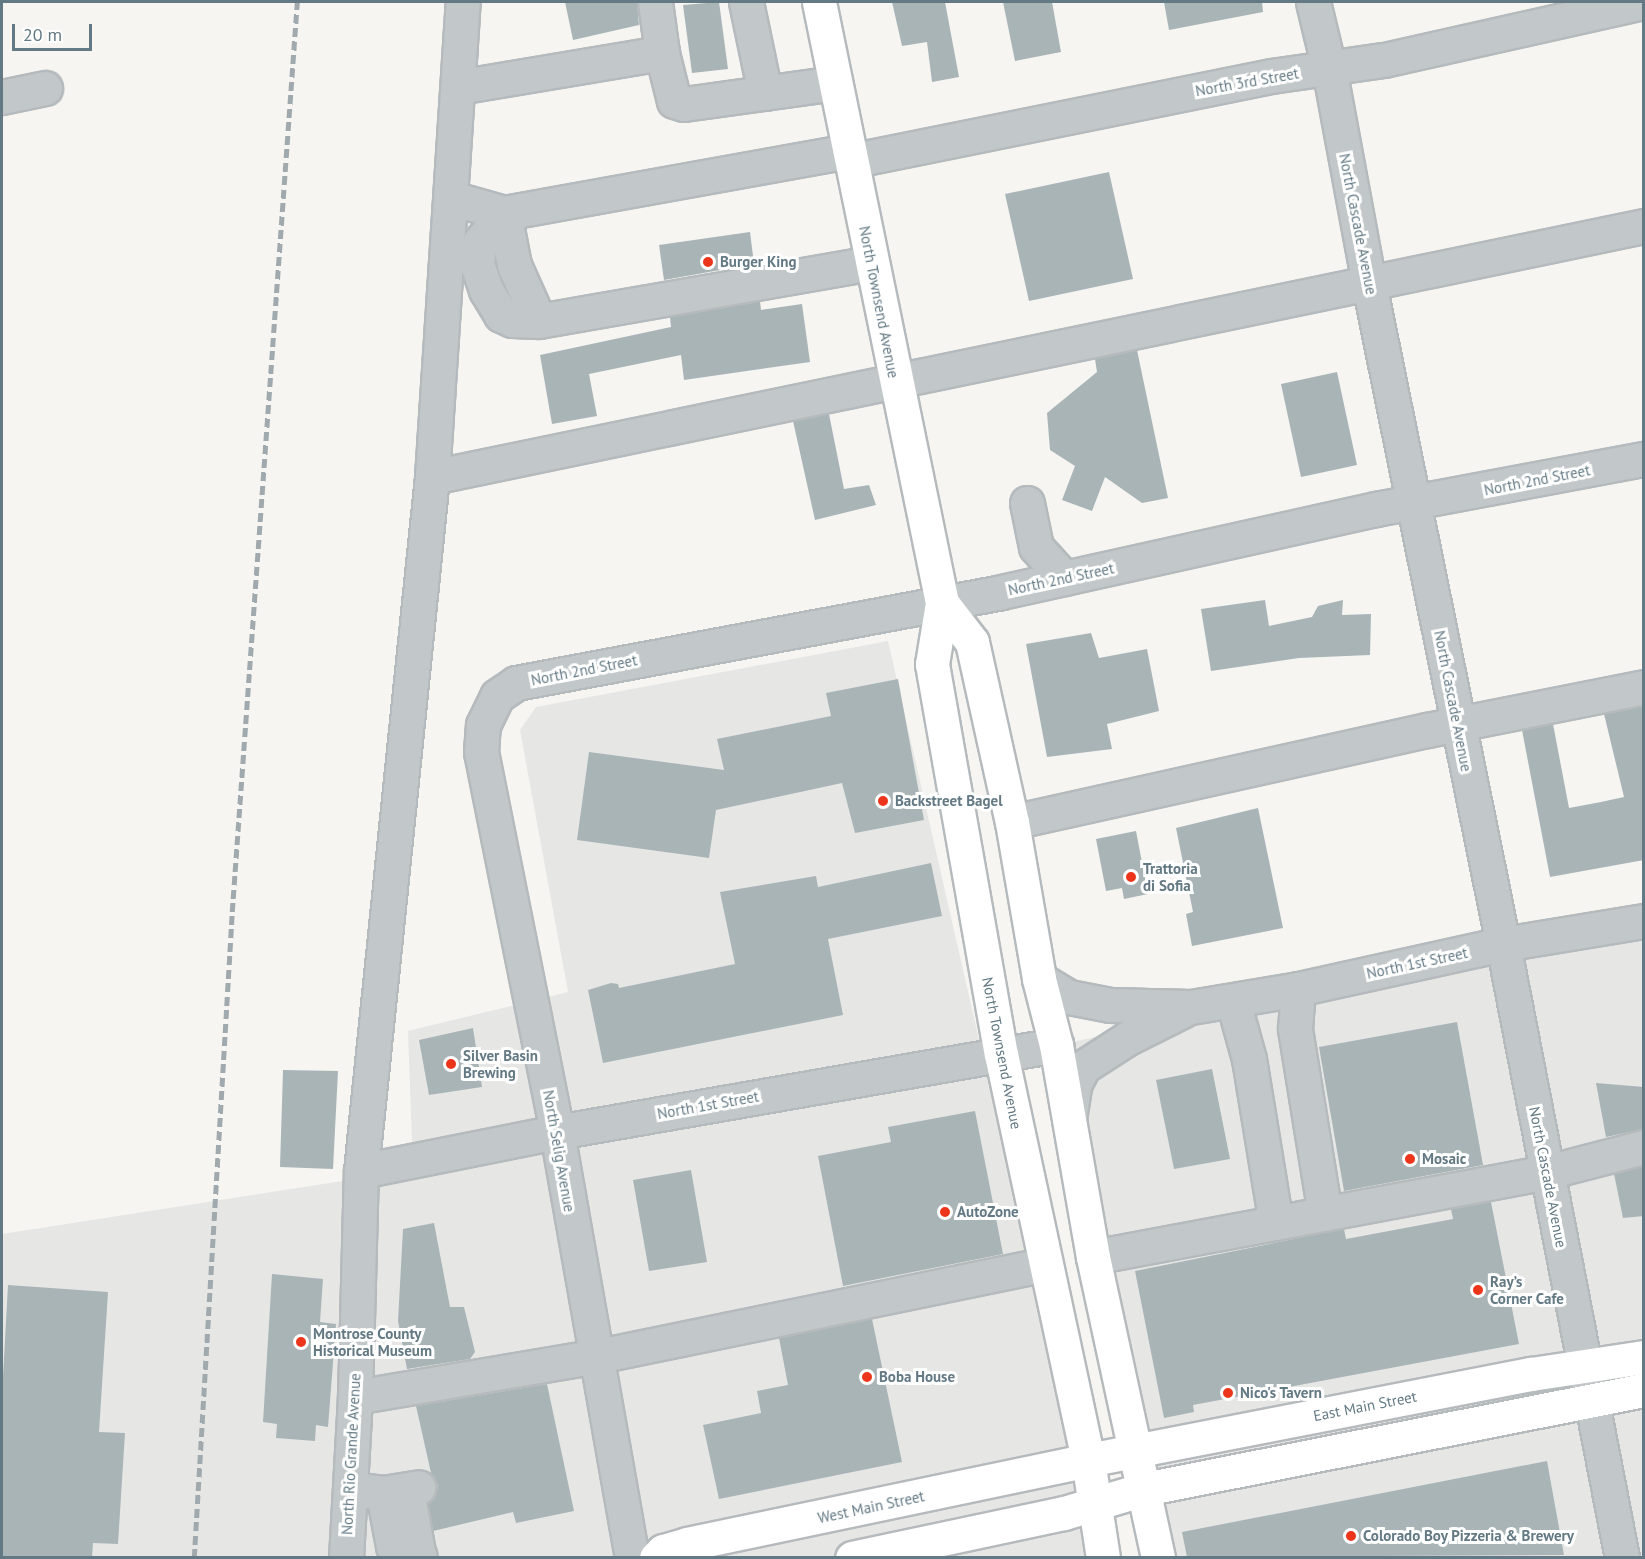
<!DOCTYPE html>
<html>
<head>
<meta charset="utf-8">
<style>
  body { margin:0 }
  #map { position:relative; width:1645px; height:1559px; overflow:hidden; background:#f6f5f1; font-family:"PT Sans",sans-serif }
  div>[style] { position:absolute }
  .built>* { inset:0; background:#e6e7e5 }
  .building>* { inset:0; background:#a9b4b7 }
  .roads { filter:drop-shadow(2px 0 #b5babd) drop-shadow(-2px 0 #b5babd) drop-shadow(0 2px #b5babd) drop-shadow(0 -2px #b5babd) }
  .minor>* { height:33px; margin:-16.5px; padding:0 16.5px; transform-origin:16.5px; border-radius:16.5px; background:#c2c7c9 }
  .major>* { height:33px; margin:-16.5px; padding:0 16.5px; transform-origin:16.5px; border-radius:16.5px; background:#fff }
  .highway>* { height:33px; margin:-16.5px; padding:0 16.5px; transform-origin:16.5px; border-radius:16.5px; background:#fff }
  .rail>* { height:4.5px; margin-top:-2.25px; transform-origin:0; background:repeating-linear-gradient(90deg,#a0a9ad 0 9px,transparent 0 13.5px) }
  .dots>* { width:16px; height:16px; translate:-50% -50%; box-sizing:border-box; border:3px solid #fff; border-radius:50% }
  span { translate:-50% -50%; white-space:nowrap; text-align:center; line-height:1.15; -webkit-text-stroke:6px #fff; paint-order:stroke }
  .street-label { font-size:15px; color:#637984 }
  .poi-label { font-size:15px; color:#637984; font-weight:700 }
  .left { translate:0 -50%; text-align:left }
  .frame { position:absolute; inset:0; border:3px solid #637984; pointer-events:none }
  .scale { position:absolute; left:12px; top:24px; width:80px; height:27px; box-sizing:border-box; border:3px solid #637984; border-top:0; padding-left:8px; font-size:18px; line-height:21px; white-space:nowrap; color:#637984; -webkit-text-stroke:4px #fff; paint-order:stroke }
</style>
</head>
<body>
<div id="map">
  <div class="built">
    <div style="clip-path:polygon(888px 641px,1097px 1557px,2px 1558px,2px 1234px,413px 1170px,408px 1031px,568px 992px,520px 730px,536px 707px)"></div>
    <div style="clip-path:polygon(1643px 927px,1643px 1557px,1158px 1557px,1056px 1045px)"></div>
  </div>
  <div class="building">
    <div style="clip-path:polygon(565px 2px,637px 2px,639px 25px,573px 40px)"></div>
    <div style="clip-path:polygon(719px 2px,728px 69px,692px 73px,683px 5px)"></div>
    <div style="clip-path:polygon(892px 2px,945px 2px,959px 77px,932px 82px,927px 42px,902px 46px)"></div>
    <div style="clip-path:polygon(1003px 2px,1052px 2px,1061px 52px,1015px 61px)"></div>
    <div style="clip-path:polygon(1164px 2px,1262px 2px,1263px 12px,1169px 30px)"></div>
    <div style="clip-path:polygon(1109px 172px,1133px 279px,1029px 301px,1005px 194px)"></div>
    <div style="clip-path:polygon(750px 232px,754px 264px,664px 280px,659px 245px)"></div>
    <div style="clip-path:polygon(760px 301px,761px 310px,802px 304px,810px 362px,684px 380px,681px 355px,589px 374px,597px 416px,552px 424px,540px 355px,671px 327px,670px 317px)"></div>
    <div style="clip-path:polygon(1137px 350px,1168px 498px,1142px 503px,1105px 477px,1092px 511px,1062px 500px,1075px 466px,1050px 450px,1047px 413px,1097px 372px,1095px 359px)"></div>
    <div style="clip-path:polygon(1337px 372px,1357px 465px,1301px 477px,1281px 384px)"></div>
    <div style="clip-path:polygon(829px 414px,844px 489px,869px 485px,876px 505px,815px 520px,793px 421px)"></div>
    <div style="clip-path:polygon(1265px 600px,1269px 626px,1312px 617px,1318px 606px,1343px 600px,1342px 615px,1371px 614px,1370px 655px,1299px 658px,1211px 671px,1201px 609px)"></div>
    <div style="clip-path:polygon(1091px 633px,1099px 658px,1147px 649px,1159px 711px,1107px 724px,1112px 749px,1047px 757px,1026px 644px)"></div>
    <div style="clip-path:polygon(898px 679px,924px 820px,855px 833px,842px 783px,716px 810px,709px 858px,577px 840px,589px 752px,724px 770px,717px 739px,831px 716px,826px 693px)"></div>
    <div style="clip-path:polygon(1644px 706px,1644px 860px,1550px 877px,1522px 730px,1553px 724px,1569px 808px,1601px 802px,1624px 797px,1604px 714px)"></div>
    <div style="clip-path:polygon(1258px 808px,1283px 928px,1192px 946px,1186px 914px,1193px 912px,1176px 828px)"></div>
    <div style="clip-path:polygon(1136px 831px,1148px 894px,1124px 899px,1122px 888px,1106px 891px,1096px 839px)"></div>
    <div style="clip-path:polygon(931px 863px,942px 916px,828px 939px,843px 1015px,603px 1063px,588px 990px,611px 983px,618px 984px,619px 988px,735px 964px,720px 892px,816px 876px,818px 887px)"></div>
    <div style="clip-path:polygon(1457px 1022px,1483px 1165px,1344px 1191px,1319px 1047px)"></div>
    <div style="clip-path:polygon(473px 1028px,482px 1087px,429px 1095px,419px 1040px)"></div>
    <div style="clip-path:polygon(1212px 1069px,1230px 1159px,1174px 1169px,1156px 1080px)"></div>
    <div style="clip-path:polygon(283px 1070px,338px 1071px,333px 1169px,280px 1167px)"></div>
    <div style="clip-path:polygon(1596px 1083px,1644px 1087px,1644px 1129px,1606px 1137px)"></div>
    <div style="clip-path:polygon(975px 1111px,1003px 1254px,843px 1286px,818px 1156px,891px 1142px,888px 1127px)"></div>
    <div style="clip-path:polygon(1644px 1166px,1644px 1216px,1623px 1218px,1614px 1174px)"></div>
    <div style="clip-path:polygon(691px 1170px,707px 1262px,649px 1271px,633px 1180px)"></div>
    <div style="clip-path:polygon(1491px 1202px,1519px 1344px,1193px 1405px,1194px 1412px,1164px 1418px,1135px 1271px,1344px 1229px,1346px 1239px,1453px 1219px,1451px 1209px)"></div>
    <div style="clip-path:polygon(434px 1223px,450px 1307px,464px 1307px,475px 1352px,470px 1359px,407px 1369px,398px 1321px,403px 1229px)"></div>
    <div style="clip-path:polygon(272px 1274px,323px 1279px,320px 1322px,336px 1324px,328px 1427px,316px 1425px,315px 1441px,276px 1438px,277px 1424px,263px 1422px)"></div>
    <div style="clip-path:polygon(8px 1285px,108px 1292px,99px 1432px,125px 1433px,118px 1544px,93px 1543px,92px 1557px,2px 1557px,2px 1395px)"></div>
    <div style="clip-path:polygon(872px 1319px,902px 1462px,719px 1499px,703px 1425px,761px 1413px,757px 1391px,788px 1385px,779px 1338px)"></div>
    <div style="clip-path:polygon(547px 1384px,574px 1511px,516px 1523px,513px 1512px,433px 1531px,428px 1503px,436px 1494px,438px 1485px,431px 1473px,416px 1406px)"></div>
    <div style="clip-path:polygon(1547px 1461px,1564px 1555px,1187px 1557px,1182px 1532px)"></div>
  </div>
  <div class="roads">
    <div class="minor">
      <div style="left:655px;top:2px;width:51px;rotate:82.2deg"></div>
      <div style="left:662px;top:53px;width:49px;rotate:76deg"></div>
      <div style="left:674px;top:101px;width:10px;rotate:17deg"></div>
      <div style="left:684px;top:104px;width:152px;rotate:-7.9deg"></div>
      <div style="left:746px;top:2px;width:93px;rotate:78.2deg"></div>
      <div style="left:1313px;top:2px;width:68px;rotate:76.4deg"></div>
      <div style="left:1329px;top:68px;width:220px;rotate:79.5deg"></div>
      <div style="left:1369px;top:284px;width:673px;rotate:78.52deg"></div>
      <div style="left:1503px;top:944px;width:625px;rotate:79.03deg"></div>
      <div style="left:458px;top:87px;width:207px;rotate:-9.5deg"></div>
      <div style="left:2px;top:97px;width:44px;rotate:-11.8deg"></div>
      <div style="left:850px;top:161px;width:429px;rotate:-11.4deg"></div>
      <div style="left:1271px;top:76px;width:114px;rotate:-8.1deg"></div>
      <div style="left:1384px;top:60px;width:266px;rotate:-12.6deg"></div>
      <div style="left:451px;top:198px;width:55px;rotate:15.8deg"></div>
      <div style="left:504px;top:213px;width:350px;rotate:-10.2deg"></div>
      <div style="left:504px;top:213px;width:53px;rotate:79.1deg"></div>
      <div style="left:514px;top:265px;width:61px;rotate:65.9deg"></div>
      <div style="left:539px;top:321px;width:337px;rotate:-9.9deg"></div>
      <div style="left:504px;top:213px;width:38px;rotate:130deg"></div>
      <div style="left:480px;top:242px;width:22px;rotate:98deg"></div>
      <div style="left:477px;top:264px;width:28px;rotate:71deg"></div>
      <div style="left:486px;top:290px;width:29px;rotate:59deg"></div>
      <div style="left:501px;top:315px;width:12px;rotate:24deg"></div>
      <div style="left:512px;top:320px;width:27px;rotate:2deg"></div>
      <div style="left:432px;top:477px;width:1238px;rotate:-11.7deg"></div>
      <div style="left:1027px;top:503px;width:45px;rotate:78.4deg"></div>
      <div style="left:1036px;top:547px;width:42px;rotate:47.9deg"></div>
      <div style="left:1012px;top:822px;width:425px;rotate:-12.5deg"></div>
      <div style="left:1427px;top:730px;width:221px;rotate:-11.2deg"></div>
      <div style="left:1039px;top:979px;width:35px;rotate:31deg"></div>
      <div style="left:1069px;top:997px;width:42px;rotate:11deg"></div>
      <div style="left:1110px;top:1005px;width:81px;rotate:1.4deg"></div>
      <div style="left:1191px;top:1007px;width:109px;rotate:-9.5deg"></div>
      <div style="left:1298px;top:989px;width:210px;rotate:-12.4deg"></div>
      <div style="left:1503px;top:944px;width:143px;rotate:-9.3deg"></div>
      <div style="left:1298px;top:989px;width:40px;rotate:94.3deg"></div>
      <div style="left:1295px;top:1029px;width:187px;rotate:80.8deg"></div>
      <div style="left:1233px;top:1001px;width:60px;rotate:74.6deg"></div>
      <div style="left:1249px;top:1059px;width:166px;rotate:80.7deg"></div>
      <div style="left:1069px;top:1119px;width:36px;rotate:-81deg"></div>
      <div style="left:1075px;top:1083px;width:18px;rotate:-63deg"></div>
      <div style="left:1083px;top:1067px;width:54px;rotate:-32.8deg"></div>
      <div style="left:1128px;top:1038px;width:63px;rotate:-26.6deg"></div>
      <div style="left:361px;top:1171px;width:200px;rotate:-11.3deg"></div>
      <div style="left:557px;top:1132px;width:507px;rotate:-9.89deg"></div>
      <div style="left:1093px;top:1257px;width:462px;rotate:-10.6deg"></div>
      <div style="left:1547px;top:1172px;width:100px;rotate:-14.5deg"></div>
      <div style="left:355px;top:1397px;width:246px;rotate:-9.6deg"></div>
      <div style="left:598px;top:1356px;width:457px;rotate:-11.6deg"></div>
      <div style="left:360px;top:1490px;width:23px;rotate:7deg"></div>
      <div style="left:383px;top:1493px;width:36px;rotate:-9deg"></div>
      <div style="left:407px;top:1490px;width:69px;rotate:80deg"></div>
      <div style="left:383px;top:1493px;width:54px;rotate:79.3deg"></div>
      <div style="left:393px;top:1546px;width:28px;rotate:19deg"></div>
      <div style="left:346px;top:1558px;width:161px;rotate:-86.8deg"></div>
      <div style="left:355px;top:1397px;width:226px;rotate:-88.5deg"></div>
      <div style="left:361px;top:1171px;width:698px;rotate:-84.16deg"></div>
      <div style="left:432px;top:477px;width:476px;rotate:-86.3deg"></div>
      <div style="left:632px;top:1558px;width:433px;rotate:-100deg"></div>
      <div style="left:557px;top:1132px;width:388px;rotate:-101.3deg"></div>
      <div style="left:481px;top:752px;width:27px;rotate:-86deg"></div>
      <div style="left:483px;top:725px;width:32px;rotate:-64deg"></div>
      <div style="left:497px;top:696px;width:23px;rotate:-34deg"></div>
      <div style="left:516px;top:683px;width:493px;rotate:-10.6deg"></div>
      <div style="left:1001px;top:592px;width:384px;rotate:-12.5deg"></div>
      <div style="left:1376px;top:509px;width:273px;rotate:-10.6deg"></div>
    </div>
    <div class="major">
      <div style="left:656px;top:1558px;width:10px;rotate:-45deg"></div>
      <div style="left:663px;top:1551px;width:25px;rotate:-16deg"></div>
      <div style="left:687px;top:1544px;width:410px;rotate:-11.8deg"></div>
      <div style="left:1088px;top:1460px;width:451px;rotate:-11deg"></div>
      <div style="left:1531px;top:1374px;width:114px;rotate:-8.6deg"></div>
      <div style="left:852px;top:1558px;width:217px;rotate:-12deg"></div>
      <div style="left:1064px;top:1513px;width:84px;rotate:-16.7deg"></div>
      <div style="left:1144px;top:1489px;width:510px;rotate:-11.2deg"></div>
    </div>
    <div class="highway">
      <div style="left:819px;top:2px;width:613px;rotate:78.43deg"></div>
      <div style="left:942px;top:603px;width:62px;rotate:99.3deg"></div>
      <div style="left:932px;top:664px;width:396px;rotate:80deg"></div>
      <div style="left:1001px;top:1054px;width:415px;rotate:77.9deg"></div>
      <div style="left:1088px;top:1460px;width:99px;rotate:81.3deg"></div>
      <div style="left:942px;top:603px;width:49px;rotate:52.4deg"></div>
      <div style="left:972px;top:642px;width:184px;rotate:77.5deg"></div>
      <div style="left:1012px;top:822px;width:159px;rotate:80.2deg"></div>
      <div style="left:1039px;top:979px;width:68px;rotate:75.6deg"></div>
      <div style="left:1056px;top:1045px;width:215px;rotate:80.1deg"></div>
      <div style="left:1093px;top:1257px;width:308px;rotate:77.8deg"></div>
    </div>
  </div>
  <div class="rail">
    <div style="left:194px;top:1558px;width:647px;rotate:-86.63deg"></div>
    <div style="left:232px;top:912px;width:912px;rotate:-85.91deg"></div>
  </div>
  <div class="dots">
    <div style="left:708px;top:262px;background:#ec351b"></div>
    <div style="left:883px;top:801px;background:#ec351b"></div>
    <div style="left:1131px;top:877px;background:#ec351b"></div>
    <div style="left:451px;top:1064px;background:#ec351b"></div>
    <div style="left:1410px;top:1159px;background:#ec351b"></div>
    <div style="left:945px;top:1212px;background:#ec351b"></div>
    <div style="left:1478px;top:1290px;background:#ec351b"></div>
    <div style="left:301px;top:1342px;background:#ec351b"></div>
    <div style="left:867px;top:1377px;background:#ec351b"></div>
    <div style="left:1228px;top:1393px;background:#ec351b"></div>
    <div style="left:1351px;top:1536px;background:#ec351b"></div>
  </div>
  <div class="street-label">
    <span style="left:1247px;top:82px;rotate:-10deg">North 3rd Street</span>
    <span style="left:1358px;top:224px;rotate:79deg">North Cascade Avenue</span>
    <span style="left:879px;top:302px;rotate:79deg">North Townsend Avenue</span>
    <span style="left:1537px;top:480px;rotate:-11deg">North 2nd Street</span>
    <span style="left:1061px;top:579px;rotate:-12deg">North 2nd Street</span>
    <span style="left:584px;top:670px;rotate:-11deg">North 2nd Street</span>
    <span style="left:1453px;top:701px;rotate:79deg">North Cascade Avenue</span>
    <span style="left:1417px;top:963px;rotate:-12deg">North 1st Street</span>
    <span style="left:1002px;top:1053px;rotate:79deg">North Townsend Avenue</span>
    <span style="left:708px;top:1105px;rotate:-10deg">North 1st Street</span>
    <span style="left:559px;top:1151px;rotate:80deg">North Selig Avenue</span>
    <span style="left:1548px;top:1177px;rotate:79deg">North Cascade Avenue</span>
    <span style="left:1365px;top:1406px;rotate:-11deg">East Main Street</span>
    <span style="left:351px;top:1454px;rotate:-87deg">North Rio Grande Avenue</span>
    <span style="left:871px;top:1507px;rotate:-12deg">West Main Street</span>
  </div>
  <div class="poi-label">
    <span class="left" style="left:720px;top:262px">Burger King</span>
    <span class="left" style="left:895px;top:801px">Backstreet Bagel</span>
    <span class="left" style="left:1143px;top:877px">Trattoria<br>di Sofia</span>
    <span class="left" style="left:463px;top:1064px">Silver Basin<br>Brewing</span>
    <span class="left" style="left:1422px;top:1159px">Mosaic</span>
    <span class="left" style="left:957px;top:1212px">AutoZone</span>
    <span class="left" style="left:1490px;top:1290px">Ray’s<br>Corner Cafe</span>
    <span class="left" style="left:313px;top:1342px">Montrose County<br>Historical Museum</span>
    <span class="left" style="left:879px;top:1377px">Boba House</span>
    <span class="left" style="left:1240px;top:1393px">Nico's Tavern</span>
    <span class="left" style="left:1363px;top:1536px">Colorado Boy Pizzeria &amp; Brewery</span>
  </div>
  <div class="frame"></div>
  <div class="scale">20 m</div>
</div>
</body>
</html>
